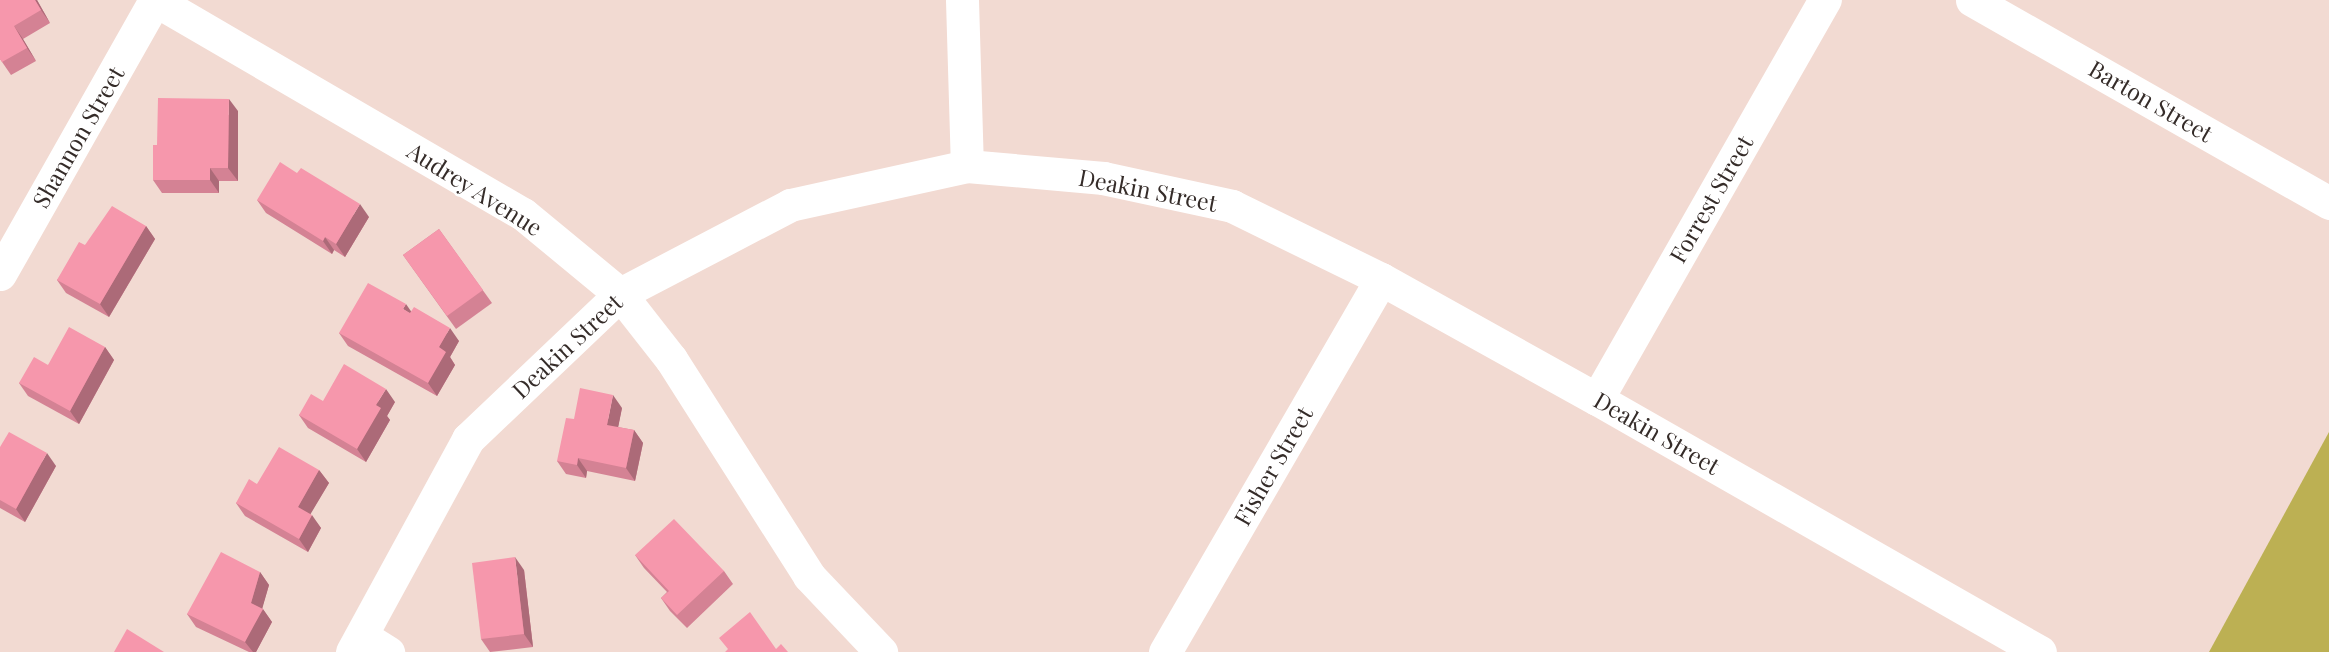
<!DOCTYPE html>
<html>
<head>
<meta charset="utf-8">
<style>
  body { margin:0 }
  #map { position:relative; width:2329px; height:652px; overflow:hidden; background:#f2dad2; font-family:"Playfair Display",serif }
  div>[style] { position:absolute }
  .green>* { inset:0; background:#bcb053 }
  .minor>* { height:33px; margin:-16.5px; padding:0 16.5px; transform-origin:16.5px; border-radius:16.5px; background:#fff }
  .wall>* { inset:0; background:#d48294 }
  .shaded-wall>* { inset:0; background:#ac6a78 }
  .building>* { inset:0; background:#f697ac }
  span { translate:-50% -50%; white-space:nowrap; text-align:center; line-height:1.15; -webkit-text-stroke:5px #fff; paint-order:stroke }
  .street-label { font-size:23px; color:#352c29 }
</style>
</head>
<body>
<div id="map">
  <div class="green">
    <div style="clip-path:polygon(2329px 432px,2329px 652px,2209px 652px)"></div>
  </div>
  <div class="minor">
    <div style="left:155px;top:0;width:426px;rotate:30.2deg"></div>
    <div style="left:523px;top:214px;width:126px;rotate:39.5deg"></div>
    <div style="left:620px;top:294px;width:83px;rotate:51.9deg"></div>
    <div style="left:671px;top:359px;width:257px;rotate:57.5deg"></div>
    <div style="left:809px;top:576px;width:105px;rotate:46.5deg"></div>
    <div style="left:962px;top:0;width:166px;rotate:88.3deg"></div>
    <div style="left:1972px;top:0;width:411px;rotate:29.6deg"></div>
    <div style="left:0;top:274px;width:315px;rotate:-60.5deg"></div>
    <div style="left:1597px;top:399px;width:460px;rotate:-60.3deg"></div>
    <div style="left:362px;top:636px;width:31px;rotate:32deg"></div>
    <div style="left:352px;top:652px;width:243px;rotate:-61.4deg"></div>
    <div style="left:468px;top:439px;width:210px;rotate:-43.6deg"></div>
    <div style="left:620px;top:294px;width:192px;rotate:-27.6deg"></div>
    <div style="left:790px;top:205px;width:181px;rotate:-12.4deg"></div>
    <div style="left:967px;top:166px;width:137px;rotate:5deg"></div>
    <div style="left:1103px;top:178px;width:132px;rotate:12.2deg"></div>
    <div style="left:1232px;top:206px;width:166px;rotate:26.1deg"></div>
    <div style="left:1381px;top:279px;width:247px;rotate:29.1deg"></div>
    <div style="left:1597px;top:399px;width:510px;rotate:29.73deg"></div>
    <div style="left:1165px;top:652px;width:431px;rotate:-59.9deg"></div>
  </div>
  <div class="wall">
    <div style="clip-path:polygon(0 0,37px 0,50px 23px,23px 39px,36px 61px,11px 75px,0 59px)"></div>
    <div style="clip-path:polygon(238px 111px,238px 181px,219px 181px,219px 193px,162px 193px,153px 180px,157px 145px)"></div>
    <div style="clip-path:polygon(257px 200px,369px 217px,345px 257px,334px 250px,332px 254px,266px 213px)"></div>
    <div style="clip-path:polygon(146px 226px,155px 239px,109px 317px,66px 293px,57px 280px,85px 245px)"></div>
    <div style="clip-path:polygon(439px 229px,492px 303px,456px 329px,403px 255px)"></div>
    <div style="clip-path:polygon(411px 312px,459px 341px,450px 357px,455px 365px,437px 396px,348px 346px,339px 333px)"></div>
    <div style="clip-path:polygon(105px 347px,114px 360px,79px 424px,28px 396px,19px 383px,48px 365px)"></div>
    <div style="clip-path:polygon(323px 401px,395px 402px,387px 416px,390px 420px,366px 462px,308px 428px,299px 415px)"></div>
    <div style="clip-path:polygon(622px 408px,618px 427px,634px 430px,643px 443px,635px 481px,587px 471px,586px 478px,566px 474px,557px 461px)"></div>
    <div style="clip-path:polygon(0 447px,56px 466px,25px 522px,0 508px)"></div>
    <div style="clip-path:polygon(319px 470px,329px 483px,310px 514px,321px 528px,308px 552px,245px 516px,236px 503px,257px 484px)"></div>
    <div style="clip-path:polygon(635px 555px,724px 571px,733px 584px,687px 628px,670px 611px,661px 598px,667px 592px,644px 568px)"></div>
    <div style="clip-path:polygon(524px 570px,533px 647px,490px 652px,481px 639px)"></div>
    <div style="clip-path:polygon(260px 572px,269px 585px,262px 608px,272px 622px,256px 652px,249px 652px,196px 627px,187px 614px)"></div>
  </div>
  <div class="shaded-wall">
    <div style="clip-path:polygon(35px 0,37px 0,50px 23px,41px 10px)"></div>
    <div style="clip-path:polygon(14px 26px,23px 39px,36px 61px,27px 48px)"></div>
    <div style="clip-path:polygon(229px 99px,238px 111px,238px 181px,228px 168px)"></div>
    <div style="clip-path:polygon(210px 168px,219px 181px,219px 193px,210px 180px)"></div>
    <div style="clip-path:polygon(360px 204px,369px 217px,345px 257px,336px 244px)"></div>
    <div style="clip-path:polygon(146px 226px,155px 239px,109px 317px,100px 304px)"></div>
    <div style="clip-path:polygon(325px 237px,334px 250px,332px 254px,323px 241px)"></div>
    <div style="clip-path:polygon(406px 304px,415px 317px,403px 309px)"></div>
    <div style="clip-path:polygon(450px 328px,459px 341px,450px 357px,455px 365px,437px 396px,428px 383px,439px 347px)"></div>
    <div style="clip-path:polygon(105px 347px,114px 360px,79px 424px,70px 411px)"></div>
    <div style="clip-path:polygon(386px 389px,395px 402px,387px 416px,390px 420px,366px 462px,357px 449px,376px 405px)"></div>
    <div style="clip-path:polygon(613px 395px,622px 408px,616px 438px,607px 425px)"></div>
    <div style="clip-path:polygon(634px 430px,643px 443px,635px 481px,626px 468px)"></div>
    <div style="clip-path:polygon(47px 453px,56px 466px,25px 522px,16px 509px)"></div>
    <div style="clip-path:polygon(578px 458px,587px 471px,586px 478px,577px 465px)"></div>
    <div style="clip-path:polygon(319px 470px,329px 483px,307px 520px,298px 507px)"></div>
    <div style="clip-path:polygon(312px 515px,321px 528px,308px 552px,299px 539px)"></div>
    <div style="clip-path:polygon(515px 557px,524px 570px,533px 647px,524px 634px)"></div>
    <div style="clip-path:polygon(260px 572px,269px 585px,261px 613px,263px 609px,272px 622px,256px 652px,253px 652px,245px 642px,251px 603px)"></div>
  </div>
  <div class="building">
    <div style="clip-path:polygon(0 0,35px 0,41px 10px,14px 26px,27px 48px,2px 62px,0 59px)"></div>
    <div style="clip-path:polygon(158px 98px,229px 99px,228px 168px,210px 168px,210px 180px,153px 180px,153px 145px,157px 145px)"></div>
    <div style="clip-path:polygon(280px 162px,297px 173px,301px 168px,360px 204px,336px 244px,325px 237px,323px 241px,257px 200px)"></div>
    <div style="clip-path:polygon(112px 206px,146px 226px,100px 304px,57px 280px,79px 242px,85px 245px)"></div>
    <div style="clip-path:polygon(439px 229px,483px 290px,447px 316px,403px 255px)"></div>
    <div style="clip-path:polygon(368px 283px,406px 304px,403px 309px,410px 313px,414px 307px,450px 328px,439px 347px,446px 352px,428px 383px,339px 333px)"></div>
    <div style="clip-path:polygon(69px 327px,105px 347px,70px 411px,19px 383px,34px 357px,48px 365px)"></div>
    <div style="clip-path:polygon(344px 364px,386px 389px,376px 405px,381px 408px,357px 449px,299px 415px,311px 394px,323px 401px)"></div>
    <div style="clip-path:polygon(580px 388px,613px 395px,607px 425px,634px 430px,626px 468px,578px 458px,577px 465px,557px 461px,566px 418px,574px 419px)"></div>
    <div style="clip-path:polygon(9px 432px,47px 453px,16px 509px,0 500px,0 447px)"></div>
    <div style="clip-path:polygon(279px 447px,319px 470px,298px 507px,312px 515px,299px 539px,236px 503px,249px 479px,257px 484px)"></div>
    <div style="clip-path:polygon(674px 519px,724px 571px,677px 615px,661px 598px,669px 591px,635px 555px)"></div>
    <div style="clip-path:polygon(221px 552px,260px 572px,251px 603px,263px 609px,245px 642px,187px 614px)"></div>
    <div style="clip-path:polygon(515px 557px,524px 634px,481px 639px,472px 563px)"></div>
    <div style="clip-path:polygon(750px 612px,776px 649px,781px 644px,788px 652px,725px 652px,728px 649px,719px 638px)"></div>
    <div style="clip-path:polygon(127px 629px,164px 652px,114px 652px)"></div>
  </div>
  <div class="street-label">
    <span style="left:2151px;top:101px;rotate:30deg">Barton Street</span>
    <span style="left:78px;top:137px;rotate:-60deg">Shannon Street</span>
    <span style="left:475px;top:189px;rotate:32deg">Audrey Avenue</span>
    <span style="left:1148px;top:190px;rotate:11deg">Deakin Street</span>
    <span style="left:1711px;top:199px;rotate:-60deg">Forrest Street</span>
    <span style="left:567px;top:346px;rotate:-43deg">Deakin Street</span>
    <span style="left:1657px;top:433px;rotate:30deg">Deakin Street</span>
    <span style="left:1273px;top:466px;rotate:-60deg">Fisher Street</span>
  </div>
</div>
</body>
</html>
